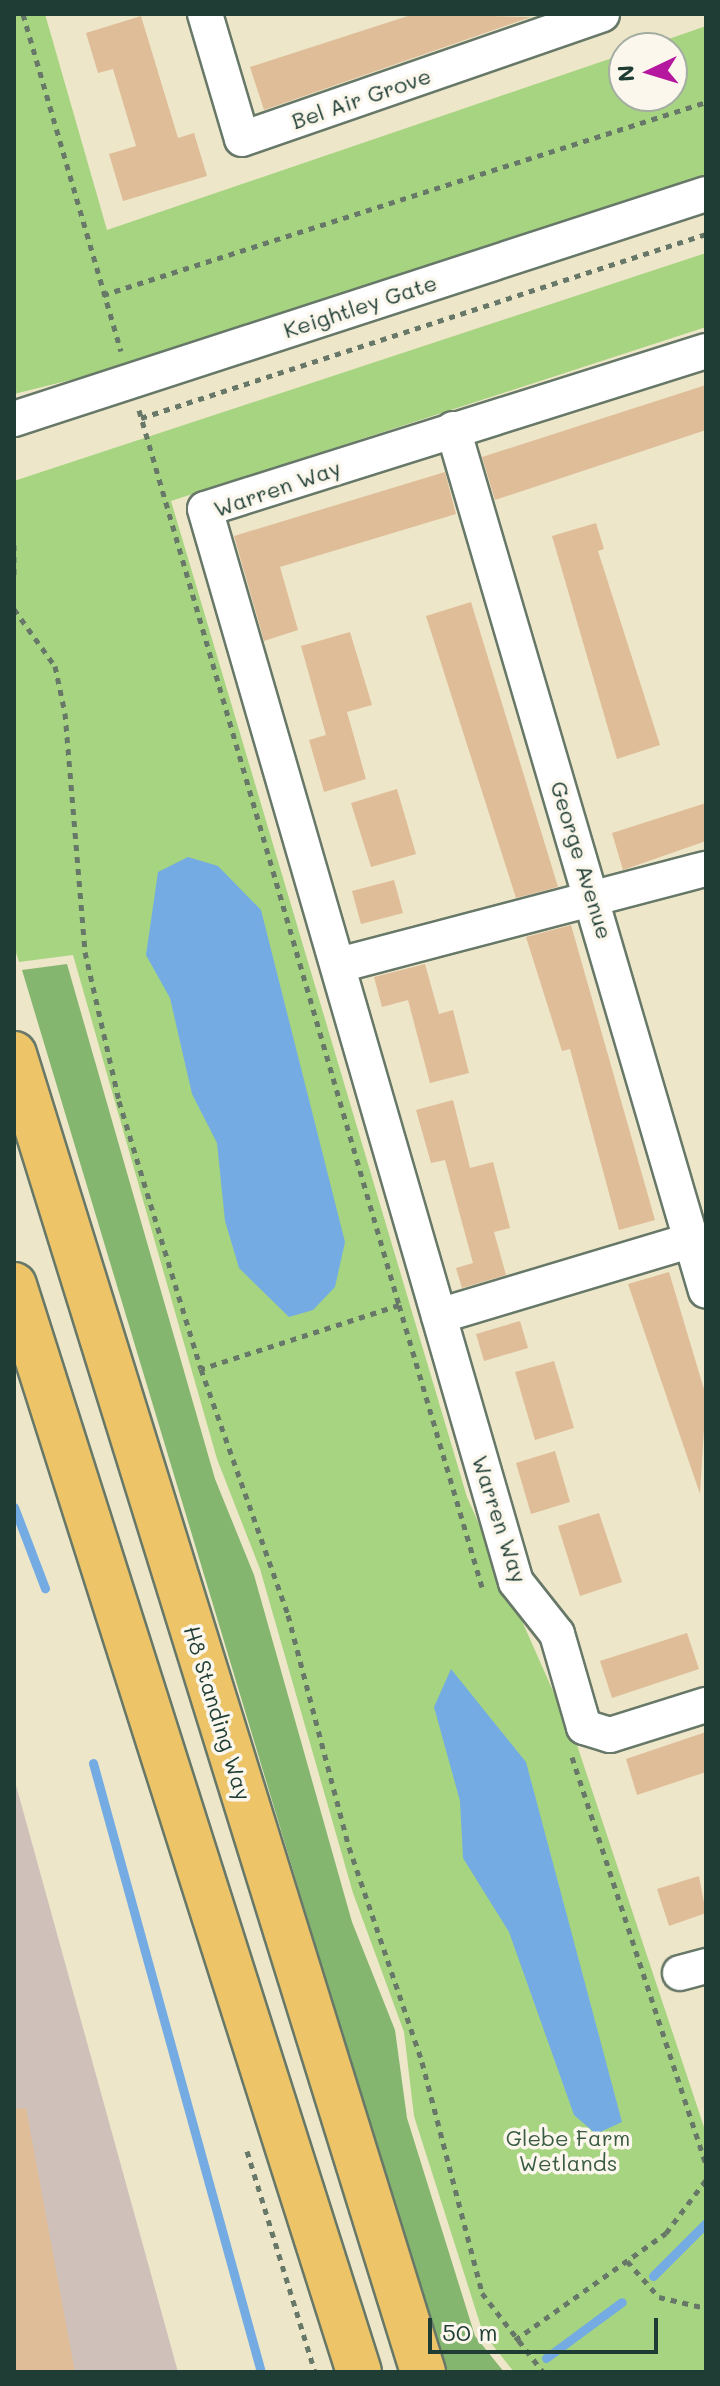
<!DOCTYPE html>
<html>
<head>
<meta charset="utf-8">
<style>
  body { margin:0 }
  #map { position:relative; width:720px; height:2386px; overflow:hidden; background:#ede6c9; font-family:Mali,sans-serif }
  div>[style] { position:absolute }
  .industrial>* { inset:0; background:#cfc0ba }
  .green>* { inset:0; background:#a7d481 }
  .forest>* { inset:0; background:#85b66f }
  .water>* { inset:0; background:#74abe3 }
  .stream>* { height:9px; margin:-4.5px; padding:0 4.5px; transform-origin:4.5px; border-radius:4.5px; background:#74abe3 }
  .building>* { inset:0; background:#dfbd98 }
  .path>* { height:5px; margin-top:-2.5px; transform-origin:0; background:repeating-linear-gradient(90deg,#677868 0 6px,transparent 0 12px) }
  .roads { filter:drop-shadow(2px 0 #677868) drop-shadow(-2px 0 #677868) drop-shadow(0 2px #677868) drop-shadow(0 -2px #677868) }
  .minor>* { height:34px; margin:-17px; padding:0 17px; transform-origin:17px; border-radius:17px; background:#fff }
  .highway>* { height:44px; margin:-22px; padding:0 22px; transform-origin:22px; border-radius:22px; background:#eec469 }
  span { translate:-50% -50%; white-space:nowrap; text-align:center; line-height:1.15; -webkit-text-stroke:7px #fbf7ec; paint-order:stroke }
  .street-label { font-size:22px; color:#1f3d34 }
  .park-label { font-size:22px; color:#3a5b43 }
  .frame { position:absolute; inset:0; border:16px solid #1f3d34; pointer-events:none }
  .north { position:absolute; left:608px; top:32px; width:80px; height:80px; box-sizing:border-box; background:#fbf7ec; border:2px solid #a3ada2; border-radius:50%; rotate:266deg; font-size:22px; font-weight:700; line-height:32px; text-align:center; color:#1f3d34 }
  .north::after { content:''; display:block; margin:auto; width:28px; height:36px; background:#b5179e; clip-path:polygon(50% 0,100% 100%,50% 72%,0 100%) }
  .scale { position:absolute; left:428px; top:2318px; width:230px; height:36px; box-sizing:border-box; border:4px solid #1f3d34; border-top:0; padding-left:10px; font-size:24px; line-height:28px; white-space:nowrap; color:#1f3d34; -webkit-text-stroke:6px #fbf7ec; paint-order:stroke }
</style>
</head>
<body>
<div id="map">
  <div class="industrial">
    <div style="clip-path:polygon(14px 1778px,178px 2372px,14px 2372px)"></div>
  </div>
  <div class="green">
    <div style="clip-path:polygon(14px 14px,45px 14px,107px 230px,624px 54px,624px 96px,672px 96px,672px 48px,643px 48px,706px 26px,706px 175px,139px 363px,14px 394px)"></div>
    <div style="clip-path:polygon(706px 253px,706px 327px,171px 501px,467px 1497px,577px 1745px,706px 2133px,706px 2372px,514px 2372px,483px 2333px,414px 2116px,404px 2032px,353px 1893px,260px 1569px,217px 1459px,73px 955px,19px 962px,14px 946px,14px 481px)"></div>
  </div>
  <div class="forest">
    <div style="clip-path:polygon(67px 964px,215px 1479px,254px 1575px,352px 1922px,395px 2030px,407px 2118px,475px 2336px,504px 2372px,444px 2372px,22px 970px)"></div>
  </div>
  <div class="water">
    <div style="clip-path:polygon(188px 857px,218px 866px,261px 910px,345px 1242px,335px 1287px,313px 1310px,289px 1317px,239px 1268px,225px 1221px,217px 1143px,192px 1094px,170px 998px,146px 955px,158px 872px)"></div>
    <div style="clip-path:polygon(451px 1669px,526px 1762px,622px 2122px,596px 2134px,574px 2115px,509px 1932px,463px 1858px,460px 1801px,434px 1707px)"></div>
  </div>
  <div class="stream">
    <div style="left:14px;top:1507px;width:87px;rotate:69.1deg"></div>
    <div style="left:93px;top:1763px;width:632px;rotate:74.58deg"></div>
    <div style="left:653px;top:2276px;width:75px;rotate:-45deg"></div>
    <div style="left:546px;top:2358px;width:94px;rotate:-36.4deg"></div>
  </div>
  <div class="building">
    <div style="clip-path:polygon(414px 14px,531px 17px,264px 110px,250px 67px)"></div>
    <div style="clip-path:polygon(141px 16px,178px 138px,194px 133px,207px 176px,123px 201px,109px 154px,136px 146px,113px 69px,98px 73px,86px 33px)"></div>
    <div style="clip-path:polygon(706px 385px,706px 430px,495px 500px,482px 457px)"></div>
    <div style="clip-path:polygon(445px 472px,456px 514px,280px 567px,298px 630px,264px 641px,234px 536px)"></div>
    <div style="clip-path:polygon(596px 523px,604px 549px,598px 551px,660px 745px,617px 759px,552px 536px)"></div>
    <div style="clip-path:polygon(471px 602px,558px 887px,516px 898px,426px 616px)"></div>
    <div style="clip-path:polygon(350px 632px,372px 705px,347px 712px,366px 779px,324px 792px,309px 740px,326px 735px,301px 646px)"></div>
    <div style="clip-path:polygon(397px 789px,416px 854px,371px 867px,351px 803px)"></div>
    <div style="clip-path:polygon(706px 803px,706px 841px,623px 870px,612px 833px)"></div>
    <div style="clip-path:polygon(394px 880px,403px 913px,361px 924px,352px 891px)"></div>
    <div style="clip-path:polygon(571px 925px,655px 1220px,619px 1230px,570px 1049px,562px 1051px,526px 937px)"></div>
    <div style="clip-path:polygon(425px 964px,439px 1014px,453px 1010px,469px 1073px,430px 1083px,408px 1000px,382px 1007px,374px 977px)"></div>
    <div style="clip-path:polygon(453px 1100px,470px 1168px,493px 1162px,510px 1228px,494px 1232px,506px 1275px,462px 1288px,456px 1268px,473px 1263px,445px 1160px,431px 1163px,416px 1110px)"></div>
    <div style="clip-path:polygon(669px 1272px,706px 1396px,700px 1494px,628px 1284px)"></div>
    <div style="clip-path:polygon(520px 1321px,528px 1348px,484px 1361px,476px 1334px)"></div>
    <div style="clip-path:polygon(554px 1361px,574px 1428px,535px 1440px,515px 1372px)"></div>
    <div style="clip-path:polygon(555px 1451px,570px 1502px,531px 1514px,516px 1463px)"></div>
    <div style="clip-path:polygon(599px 1513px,622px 1582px,580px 1596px,558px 1526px)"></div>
    <div style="clip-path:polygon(687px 1633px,699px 1669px,612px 1698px,600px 1661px)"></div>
    <div style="clip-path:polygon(706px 1732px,706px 1772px,637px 1795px,626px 1759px)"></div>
    <div style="clip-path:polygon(699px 1876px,706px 1913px,669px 1926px,657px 1889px)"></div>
    <div style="clip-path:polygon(26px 2108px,75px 2372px,14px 2372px,14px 2109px)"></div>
  </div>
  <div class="path">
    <div style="left:23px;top:14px;width:351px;rotate:73.8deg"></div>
    <div style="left:103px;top:295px;width:633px;rotate:-17.75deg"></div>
    <div style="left:139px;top:410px;width:932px;rotate:73.8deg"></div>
    <div style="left:399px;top:1305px;width:208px;rotate:162.1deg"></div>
    <div style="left:141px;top:418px;width:594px;rotate:-18.04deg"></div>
    <div style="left:14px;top:545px;width:33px;rotate:90deg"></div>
    <div style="left:14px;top:609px;width:70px;rotate:54.3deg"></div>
    <div style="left:55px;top:666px;width:48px;rotate:78deg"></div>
    <div style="left:65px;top:713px;width:240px;rotate:85.2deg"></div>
    <div style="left:85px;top:952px;width:153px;rotate:77.1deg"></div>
    <div style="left:119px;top:1101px;width:280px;rotate:73deg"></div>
    <div style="left:201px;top:1369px;width:261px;rotate:70.5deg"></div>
    <div style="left:288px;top:1615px;width:240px;rotate:75.3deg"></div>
    <div style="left:349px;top:1847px;width:227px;rotate:71.2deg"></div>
    <div style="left:422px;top:2062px;width:239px;rotate:75.4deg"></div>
    <div style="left:482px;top:2293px;width:100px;rotate:52.3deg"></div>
    <div style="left:399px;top:1305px;width:294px;rotate:73.6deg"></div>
    <div style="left:572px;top:1757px;width:429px;rotate:71.8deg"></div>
    <div style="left:247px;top:2151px;width:231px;rotate:72.9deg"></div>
    <div style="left:627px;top:2261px;width:48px;rotate:48.4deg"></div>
    <div style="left:659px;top:2297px;width:48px;rotate:13.2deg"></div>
    <div style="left:515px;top:2340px;width:185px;rotate:-35.3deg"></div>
    <div style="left:666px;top:2233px;width:66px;rotate:-53deg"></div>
  </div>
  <div class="roads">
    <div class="minor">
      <div style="left:205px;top:14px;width:130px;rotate:73.5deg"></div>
      <div style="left:242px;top:139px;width:381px;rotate:-19.1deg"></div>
      <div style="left:706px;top:351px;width:525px;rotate:162.5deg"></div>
      <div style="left:205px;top:509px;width:1117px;rotate:73.84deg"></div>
      <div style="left:516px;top:1582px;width:66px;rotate:51.7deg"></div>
      <div style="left:557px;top:1634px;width:97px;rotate:73.8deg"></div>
      <div style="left:584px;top:1727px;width:27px;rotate:17deg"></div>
      <div style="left:610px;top:1735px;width:101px;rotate:-17.4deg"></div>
      <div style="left:14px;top:419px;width:728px;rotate:-18.01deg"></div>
      <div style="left:453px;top:429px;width:898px;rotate:73.64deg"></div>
      <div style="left:339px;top:965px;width:379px;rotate:-14.7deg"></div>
      <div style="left:439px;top:1316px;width:264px;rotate:-16.7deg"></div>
      <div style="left:680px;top:1973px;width:27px;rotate:-15deg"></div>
    </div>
    <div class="highway">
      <div style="left:14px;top:1054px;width:1380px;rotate:72.76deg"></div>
      <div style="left:14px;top:1285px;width:1140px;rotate:72.39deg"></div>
    </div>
  </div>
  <div class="street-label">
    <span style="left:361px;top:98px;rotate:-19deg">Bel Air Grove</span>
    <span style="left:360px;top:306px;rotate:-18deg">Keightley Gate</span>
    <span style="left:277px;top:488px;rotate:-19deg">Warren Way</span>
    <span style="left:582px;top:860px;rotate:73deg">George Avenue</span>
    <span style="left:500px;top:1519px;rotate:72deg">Warren Way</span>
    <span style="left:218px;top:1713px;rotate:73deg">H8 Standing Way</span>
  </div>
  <div class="park-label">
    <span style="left:568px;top:2150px">Glebe Farm<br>Wetlands</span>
  </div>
  <div class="frame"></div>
  <div class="north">N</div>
  <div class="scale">50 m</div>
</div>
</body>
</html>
